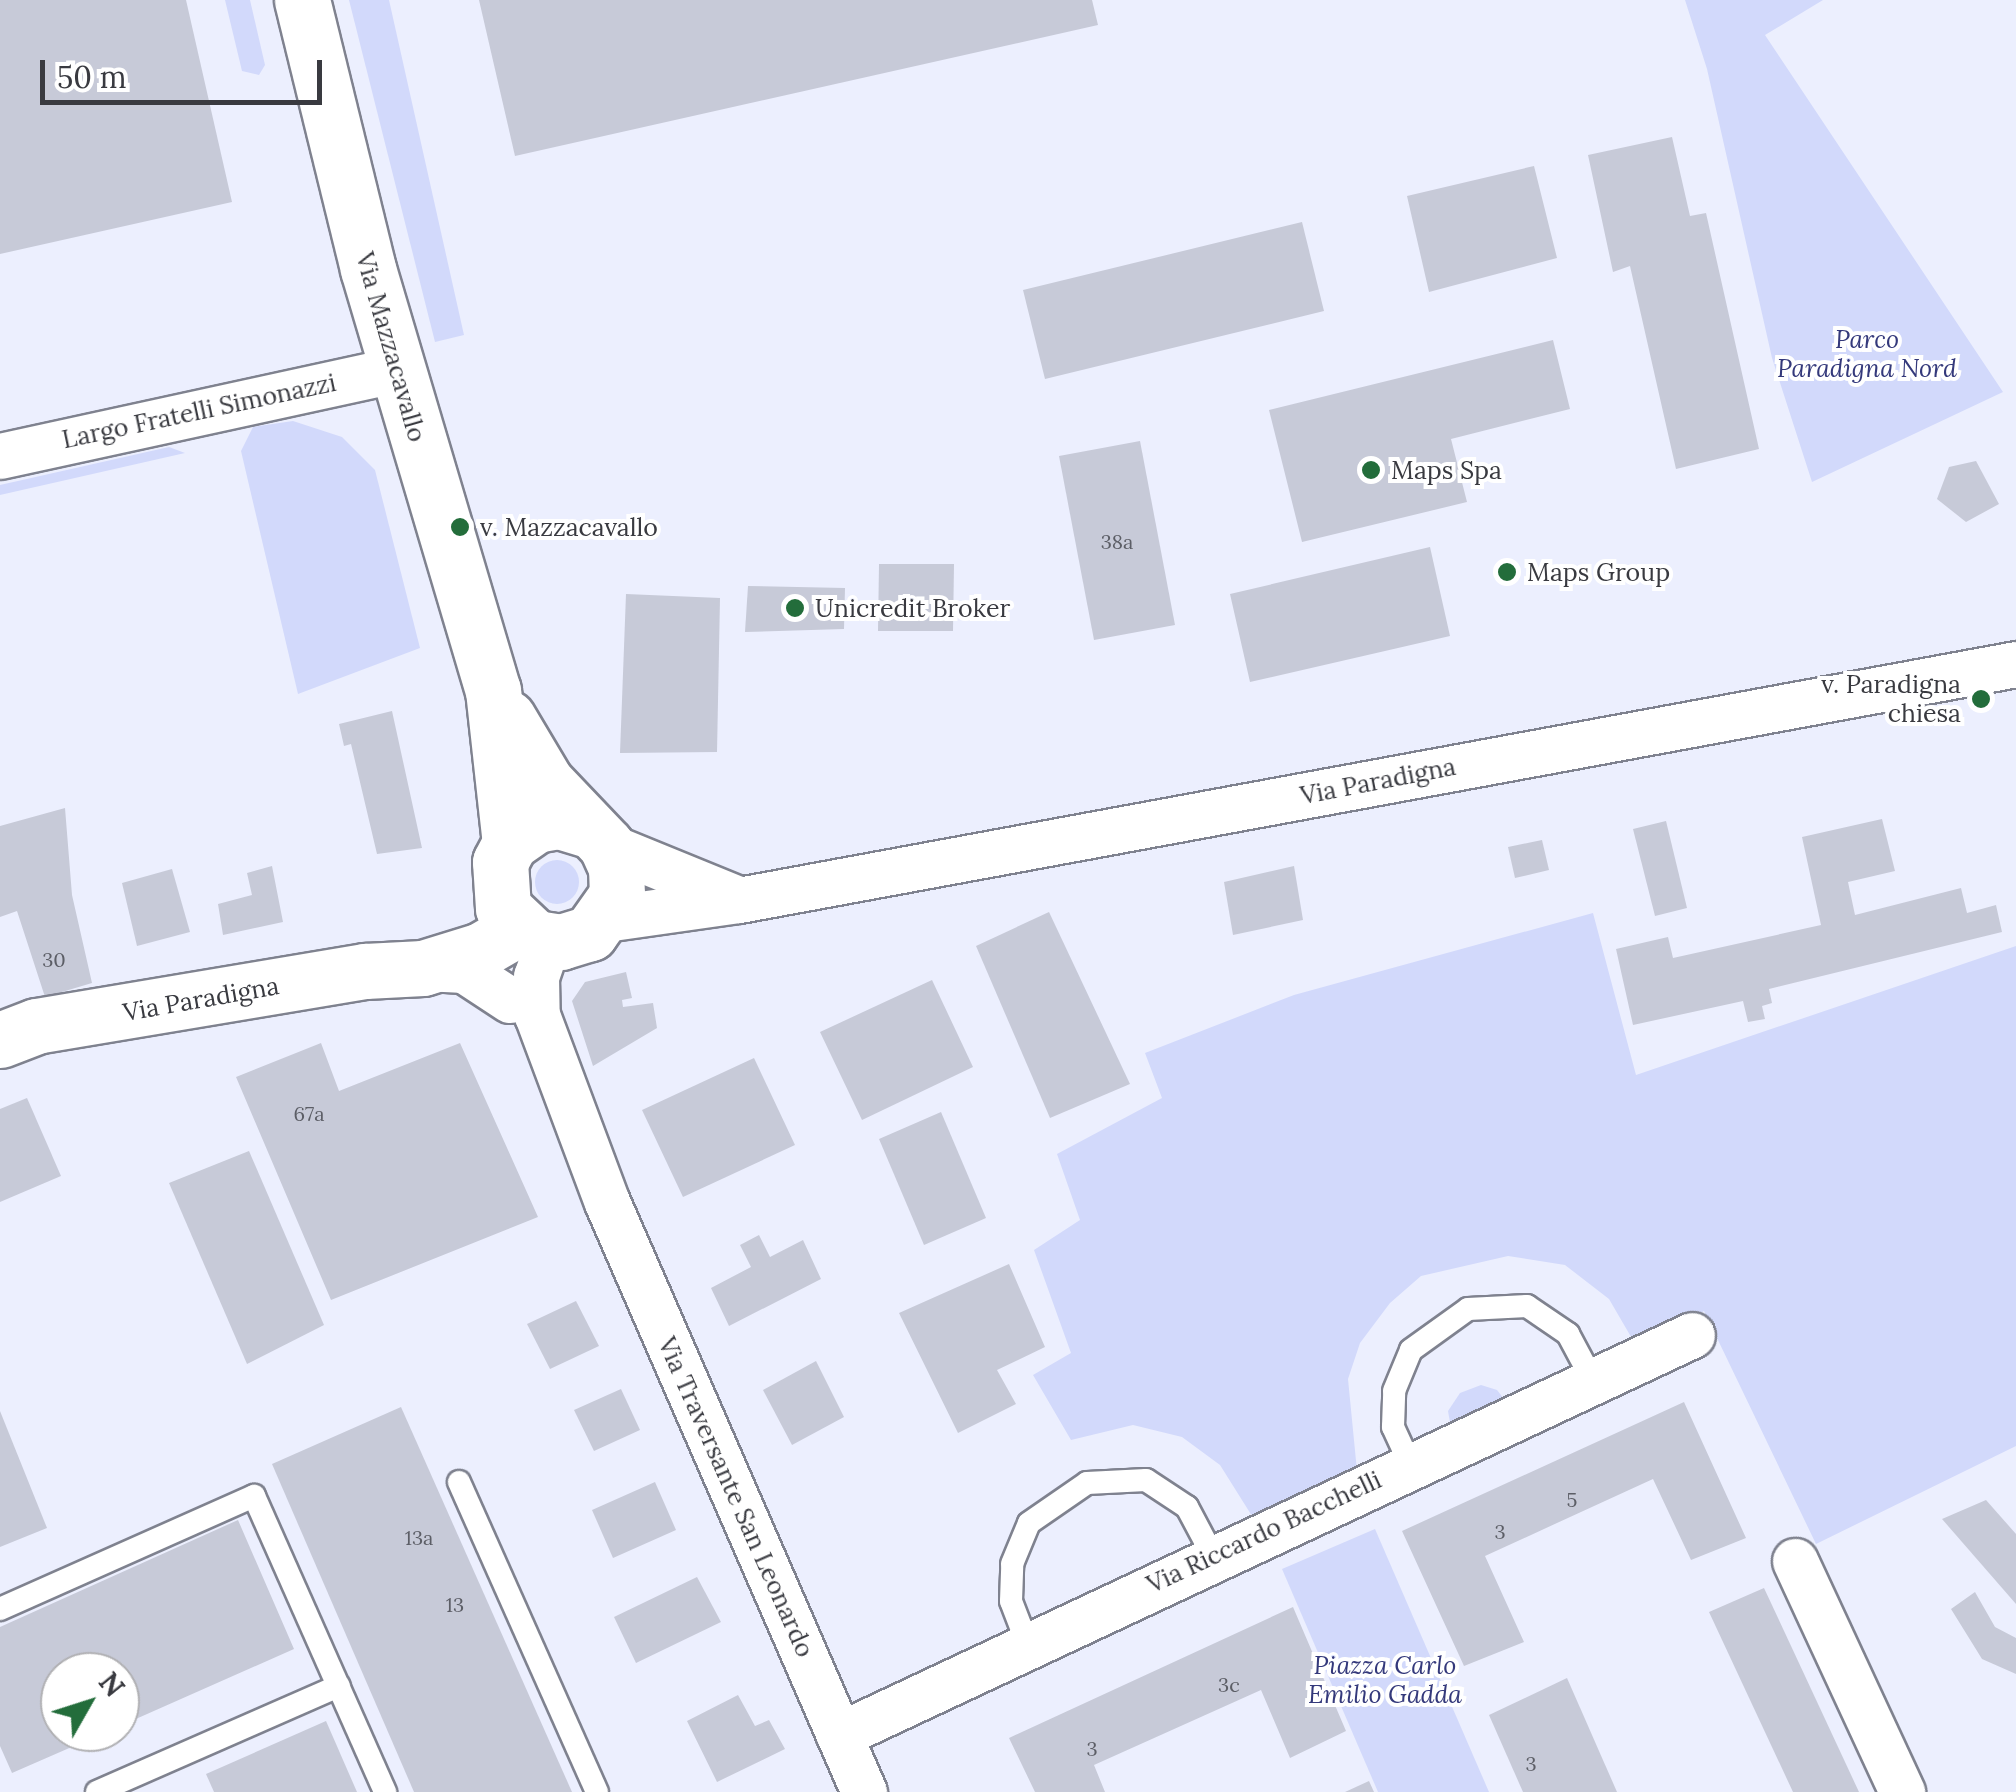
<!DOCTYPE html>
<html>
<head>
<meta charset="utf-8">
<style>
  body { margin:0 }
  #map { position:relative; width:2016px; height:1792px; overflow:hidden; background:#eceffe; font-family:Lora,serif }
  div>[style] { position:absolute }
  .green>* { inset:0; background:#d2d9fb }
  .round { border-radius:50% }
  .building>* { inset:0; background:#c7cad8 }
  .roads { filter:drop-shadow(2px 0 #7f828f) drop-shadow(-2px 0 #7f828f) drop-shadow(0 2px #7f828f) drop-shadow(0 -2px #7f828f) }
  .lane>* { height:22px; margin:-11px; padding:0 11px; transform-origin:11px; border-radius:11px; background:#fff }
  .street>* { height:45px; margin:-22.5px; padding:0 22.5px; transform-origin:22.5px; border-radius:22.5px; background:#fff }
  .secondary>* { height:55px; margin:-27.5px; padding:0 27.5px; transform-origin:27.5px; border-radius:27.5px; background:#fff }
  .dots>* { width:28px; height:28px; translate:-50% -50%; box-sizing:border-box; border:5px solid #fff; border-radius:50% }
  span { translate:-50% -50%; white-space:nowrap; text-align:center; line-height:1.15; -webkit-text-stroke:8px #fff; paint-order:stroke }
  .number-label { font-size:20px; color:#5c5e66 }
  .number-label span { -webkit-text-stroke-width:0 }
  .park-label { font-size:25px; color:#34397b; font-style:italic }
  .street-label { font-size:25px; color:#393a40 }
  .poi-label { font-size:25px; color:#393a40 }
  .left { translate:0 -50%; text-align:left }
  .right { translate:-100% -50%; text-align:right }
  .north { position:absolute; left:40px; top:1652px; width:100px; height:100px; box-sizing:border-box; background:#fff; border:2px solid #b0b0b3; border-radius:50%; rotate:51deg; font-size:28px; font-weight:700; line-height:40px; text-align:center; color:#393a40 }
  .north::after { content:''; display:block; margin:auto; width:35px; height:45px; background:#236d3b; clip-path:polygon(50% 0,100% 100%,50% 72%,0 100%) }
  .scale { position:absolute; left:40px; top:60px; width:282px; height:45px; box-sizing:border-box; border:5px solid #393a40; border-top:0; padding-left:12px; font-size:30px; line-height:35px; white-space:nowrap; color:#393a40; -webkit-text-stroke:8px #fff; paint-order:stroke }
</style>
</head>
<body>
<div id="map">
  <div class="green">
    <div style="clip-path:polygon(225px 0,250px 0,265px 65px,259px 75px,242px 71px)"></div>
    <div style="clip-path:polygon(349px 0,389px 0,464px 335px,435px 342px)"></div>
    <div style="clip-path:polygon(1685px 0,1823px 0,1765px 35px,2003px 392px,1812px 482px,1772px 358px,1707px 69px)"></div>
    <div style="clip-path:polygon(293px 421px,342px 437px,375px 470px,420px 648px,298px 694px,241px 451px,253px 427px)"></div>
    <div style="clip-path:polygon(169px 447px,185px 453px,0 495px,0 485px)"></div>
    <div class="round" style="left:535px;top:860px;width:44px;height:44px"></div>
    <div style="clip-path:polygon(1593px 913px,1636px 1075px,2016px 946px,2016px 1446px,1816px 1544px,1704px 1311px,1634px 1342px,1609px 1299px,1565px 1265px,1508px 1256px,1421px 1276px,1390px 1303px,1360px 1343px,1348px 1379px,1357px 1471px,1252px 1516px,1220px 1465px,1182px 1437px,1133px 1425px,1071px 1440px,1033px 1375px,1071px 1353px,1034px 1250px,1080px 1220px,1057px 1154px,1162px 1098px,1145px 1053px,1294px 995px)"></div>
    <div style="clip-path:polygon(1481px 1385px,1497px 1390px,1507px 1403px,1451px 1428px,1448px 1411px,1460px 1393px)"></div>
    <div style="clip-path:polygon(1375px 1529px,1489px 1792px,1378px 1792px,1282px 1569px)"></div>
  </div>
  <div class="building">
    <div style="clip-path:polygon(0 0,186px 0,232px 202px,0 254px)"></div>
    <div style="clip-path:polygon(479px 0,1092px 0,1098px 25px,515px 156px)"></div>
    <div style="clip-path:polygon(1672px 137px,1690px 216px,1706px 213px,1759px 449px,1676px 469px,1630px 266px,1613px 272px,1588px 155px)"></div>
    <div style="clip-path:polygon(1534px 166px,1557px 258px,1429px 292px,1407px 196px)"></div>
    <div style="clip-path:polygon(1302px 222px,1324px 311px,1045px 379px,1023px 290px)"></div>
    <div style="clip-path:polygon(1553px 340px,1570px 409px,1451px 439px,1467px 502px,1302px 542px,1269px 410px)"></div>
    <div style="clip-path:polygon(1140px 441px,1175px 625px,1094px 640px,1059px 456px)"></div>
    <div style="clip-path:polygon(1976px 461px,1999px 504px,1966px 522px,1937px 499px,1949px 467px)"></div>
    <div style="clip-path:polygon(1430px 547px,1450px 636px,1250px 682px,1230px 594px)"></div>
    <div style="clip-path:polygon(879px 564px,954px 564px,953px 631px,878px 631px)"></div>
    <div style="clip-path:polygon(748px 586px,845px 588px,844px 629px,745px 632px)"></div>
    <div style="clip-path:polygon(626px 594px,720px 598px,717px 752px,620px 753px)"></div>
    <div style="clip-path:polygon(392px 711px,422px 848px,377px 854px,351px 744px,344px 746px,339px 724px)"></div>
    <div style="clip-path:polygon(65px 808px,72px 895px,92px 983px,45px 997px,17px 911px,0 917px,0 826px)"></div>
    <div style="clip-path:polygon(1882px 819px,1895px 871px,1848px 882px,1855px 915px,1961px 888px,1967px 913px,1996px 905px,2002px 932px,1769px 989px,1772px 1003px,1762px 1006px,1765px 1019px,1748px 1022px,1743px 1001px,1633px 1025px,1616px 949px,1668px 937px,1673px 958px,1821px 925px,1802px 837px)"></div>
    <div style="clip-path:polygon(1666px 821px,1687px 908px,1655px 916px,1633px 829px)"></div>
    <div style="clip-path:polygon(1542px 840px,1549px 870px,1515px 878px,1508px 847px)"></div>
    <div style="clip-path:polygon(272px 866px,283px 922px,223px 935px,218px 904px,252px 895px,247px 873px)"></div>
    <div style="clip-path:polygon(1294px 866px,1303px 920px,1233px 935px,1224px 882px)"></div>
    <div style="clip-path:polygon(172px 869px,190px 932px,137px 946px,122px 883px)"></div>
    <div style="clip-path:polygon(1049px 912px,1130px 1084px,1050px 1118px,976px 946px)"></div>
    <div style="clip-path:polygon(626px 972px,632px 998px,622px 1000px,623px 1007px,653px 1003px,657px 1028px,593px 1066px,572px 1001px,585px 982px)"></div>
    <div style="clip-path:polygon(932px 980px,973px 1067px,862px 1120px,820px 1032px)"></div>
    <div style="clip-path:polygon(321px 1043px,339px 1091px,460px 1043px,538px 1217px,331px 1300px,236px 1077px)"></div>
    <div style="clip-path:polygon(754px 1058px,795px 1145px,683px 1197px,642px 1110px)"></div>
    <div style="clip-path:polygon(27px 1098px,61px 1176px,0 1202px,0 1109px)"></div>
    <div style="clip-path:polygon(941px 1112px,986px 1218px,924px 1245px,879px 1139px)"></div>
    <div style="clip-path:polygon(249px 1151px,324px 1325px,247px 1364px,169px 1183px)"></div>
    <div style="clip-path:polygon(759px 1235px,770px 1257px,803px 1240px,821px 1279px,729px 1326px,711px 1288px,751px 1267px,740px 1245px)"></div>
    <div style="clip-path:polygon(1009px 1264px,1045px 1347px,997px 1370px,1016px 1404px,958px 1433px,899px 1313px)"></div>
    <div style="clip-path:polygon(576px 1301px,599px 1346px,550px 1369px,527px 1324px)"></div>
    <div style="clip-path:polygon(816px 1361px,844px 1417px,792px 1445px,763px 1390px)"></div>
    <div style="clip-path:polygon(621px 1389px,640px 1430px,594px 1451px,574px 1410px)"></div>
    <div style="clip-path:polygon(1684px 1402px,1746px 1538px,1691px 1560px,1653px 1479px,1485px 1556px,1524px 1642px,1464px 1666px,1402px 1531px)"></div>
    <div style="clip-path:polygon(401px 1407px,572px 1792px,414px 1792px,272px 1464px)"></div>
    <div style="clip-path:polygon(0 1411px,47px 1528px,0 1547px)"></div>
    <div style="clip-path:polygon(655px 1482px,676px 1530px,613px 1558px,592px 1510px)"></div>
    <div style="clip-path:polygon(1986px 1500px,2016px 1534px,2016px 1604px,1942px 1519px)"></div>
    <div style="clip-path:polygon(238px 1520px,294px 1649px,120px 1726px,120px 1672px,60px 1672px,60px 1732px,106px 1732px,12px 1773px,0 1746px,0 1627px)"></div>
    <div style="clip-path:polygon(697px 1577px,721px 1622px,636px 1663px,614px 1617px)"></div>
    <div style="clip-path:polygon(1764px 1588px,1859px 1792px,1793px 1792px,1709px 1612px)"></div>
    <div style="clip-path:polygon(1975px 1592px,1995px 1627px,2016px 1638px,2016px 1674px,1982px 1659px,1951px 1609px)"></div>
    <div style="clip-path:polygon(1293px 1607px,1346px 1731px,1290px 1758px,1261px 1690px,1094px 1765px,1105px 1792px,1035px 1792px,1009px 1738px)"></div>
    <div style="clip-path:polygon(1567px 1678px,1617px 1792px,1523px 1792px,1489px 1715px)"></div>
    <div style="clip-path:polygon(738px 1695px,755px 1726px,769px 1720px,785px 1749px,717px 1782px,687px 1721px)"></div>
    <div style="clip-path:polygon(326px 1721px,357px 1792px,214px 1792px,206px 1774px)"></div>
    <div style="clip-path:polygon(1369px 1781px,1374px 1792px,1345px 1792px)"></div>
  </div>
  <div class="roads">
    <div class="lane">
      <div style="left:1410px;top:1464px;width:41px;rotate:-114.7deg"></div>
      <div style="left:1393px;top:1427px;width:36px;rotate:-88deg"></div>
      <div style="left:1394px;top:1391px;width:44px;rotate:-67.5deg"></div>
      <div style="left:1411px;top:1350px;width:70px;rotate:-35.7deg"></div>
      <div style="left:1468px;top:1309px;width:59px;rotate:-2.9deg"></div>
      <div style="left:1527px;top:1306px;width:50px;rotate:34.3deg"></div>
      <div style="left:1568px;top:1334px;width:51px;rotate:61.9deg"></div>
      <div style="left:459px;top:1482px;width:339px;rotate:66deg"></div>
      <div style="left:0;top:1609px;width:278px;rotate:-24deg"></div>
      <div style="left:254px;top:1496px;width:324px;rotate:66.1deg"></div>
      <div style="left:1029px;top:1648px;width:50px;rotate:-111deg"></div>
      <div style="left:1011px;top:1601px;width:37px;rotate:-88deg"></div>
      <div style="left:1012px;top:1564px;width:44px;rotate:-67.5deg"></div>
      <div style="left:1029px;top:1523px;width:70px;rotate:-34.6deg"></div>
      <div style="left:1087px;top:1483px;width:59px;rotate:-2.9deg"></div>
      <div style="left:1146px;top:1480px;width:49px;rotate:33.4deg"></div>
      <div style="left:1187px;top:1507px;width:55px;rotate:62deg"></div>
      <div style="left:97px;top:1792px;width:264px;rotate:-23.7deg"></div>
    </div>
    <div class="street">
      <div style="left:0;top:456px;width:407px;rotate:-12.3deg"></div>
      <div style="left:606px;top:845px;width:143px;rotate:22.2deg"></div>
      <div style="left:605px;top:919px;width:135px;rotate:-8.1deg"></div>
      <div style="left:739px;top:900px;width:1299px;rotate:-10.47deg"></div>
      <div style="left:548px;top:942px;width:36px;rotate:109deg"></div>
      <div style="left:536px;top:976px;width:39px;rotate:89deg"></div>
      <div style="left:537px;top:1015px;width:200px;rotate:69.5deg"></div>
      <div style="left:607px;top:1202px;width:644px;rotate:66.46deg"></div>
      <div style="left:425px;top:968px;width:39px;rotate:3deg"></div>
      <div style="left:464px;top:970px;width:55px;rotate:33.1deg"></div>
      <div style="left:1795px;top:1561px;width:255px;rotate:65.1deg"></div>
      <div style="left:839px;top:1735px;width:942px;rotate:-25.12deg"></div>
    </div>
    <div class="secondary">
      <div style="left:302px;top:0;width:277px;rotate:76.2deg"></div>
      <div style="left:368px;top:269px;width:439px;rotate:73.5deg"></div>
      <div style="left:493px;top:690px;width:154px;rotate:83.7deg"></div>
      <div style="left:508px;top:718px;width:74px;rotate:59.3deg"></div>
      <div style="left:546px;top:782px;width:87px;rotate:46.4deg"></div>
      <div style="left:606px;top:845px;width:24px;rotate:66deg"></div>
      <div style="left:616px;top:867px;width:28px;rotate:88deg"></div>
      <div style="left:617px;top:895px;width:47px;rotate:125.4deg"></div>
      <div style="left:590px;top:933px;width:30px;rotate:163deg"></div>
      <div style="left:561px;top:942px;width:26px;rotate:-171deg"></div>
      <div style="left:535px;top:938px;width:44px;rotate:-136.8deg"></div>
      <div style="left:503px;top:908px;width:46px;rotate:-93.7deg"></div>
      <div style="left:500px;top:862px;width:21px;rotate:-62deg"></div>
      <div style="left:510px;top:843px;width:32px;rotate:-35deg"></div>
      <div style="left:536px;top:825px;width:23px;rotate:-10deg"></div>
      <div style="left:559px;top:821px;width:31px;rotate:17deg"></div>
      <div style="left:0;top:1040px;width:39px;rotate:-21deg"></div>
      <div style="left:36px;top:1026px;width:334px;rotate:-9.5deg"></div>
      <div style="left:365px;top:971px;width:58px;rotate:-3deg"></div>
      <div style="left:423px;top:968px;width:61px;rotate:-17.2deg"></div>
      <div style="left:481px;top:950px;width:44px;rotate:-30.1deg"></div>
    </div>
  </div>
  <div class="dots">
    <div style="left:1371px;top:470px;background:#236d3b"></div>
    <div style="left:460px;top:527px;background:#236d3b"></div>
    <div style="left:1507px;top:572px;background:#236d3b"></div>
    <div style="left:795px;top:608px;background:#236d3b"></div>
    <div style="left:1981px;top:699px;background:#236d3b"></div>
  </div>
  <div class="number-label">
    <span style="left:1117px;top:541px">38a</span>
    <span style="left:54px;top:959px">30</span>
    <span style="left:309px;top:1113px">67a</span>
    <span style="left:1572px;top:1499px">5</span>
    <span style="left:1500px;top:1531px">3</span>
    <span style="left:419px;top:1537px">13a</span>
    <span style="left:455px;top:1604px">13</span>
    <span style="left:1229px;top:1684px">3c</span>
    <span style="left:1092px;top:1748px">3</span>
    <span style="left:1531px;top:1763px">3</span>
  </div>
  <div class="park-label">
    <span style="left:1867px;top:354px">Parco<br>Paradigna Nord</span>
    <span style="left:1385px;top:1680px">Piazza Carlo<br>Emilio Gadda</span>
  </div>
  <div class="street-label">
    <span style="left:391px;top:347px;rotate:74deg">Via Mazzacavallo</span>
    <span style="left:199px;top:411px;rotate:-12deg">Largo Fratelli Simonazzi</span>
    <span style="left:1378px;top:781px;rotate:-11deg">Via Paradigna</span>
    <span style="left:201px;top:999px;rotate:-10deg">Via Paradigna</span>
    <span style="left:736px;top:1497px;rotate:66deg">Via Traversante San Leonardo</span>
    <span style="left:1264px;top:1532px;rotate:-25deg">Via Riccardo Bacchelli</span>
  </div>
  <div class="poi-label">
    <span class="left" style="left:1391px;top:470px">Maps Spa</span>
    <span class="left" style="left:480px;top:527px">v. Mazzacavallo</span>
    <span class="left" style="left:1527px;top:572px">Maps Group</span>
    <span class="left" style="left:815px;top:608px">Unicredit Broker</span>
    <span class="right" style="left:1961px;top:699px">v. Paradigna<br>chiesa</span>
  </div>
  <div class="north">N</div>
  <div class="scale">50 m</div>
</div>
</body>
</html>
